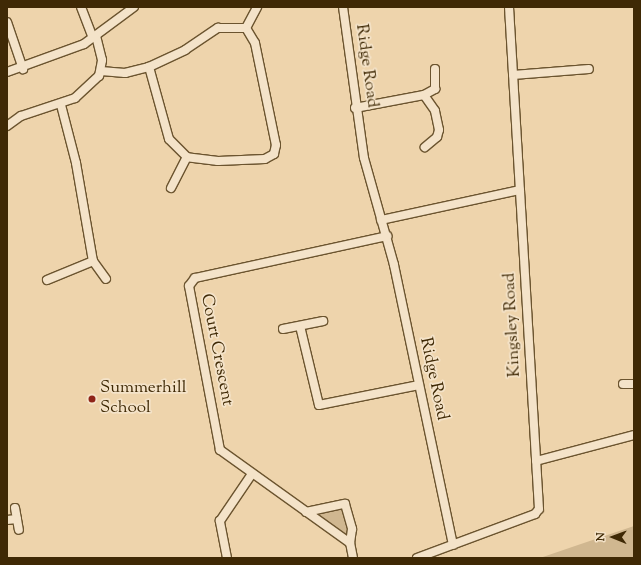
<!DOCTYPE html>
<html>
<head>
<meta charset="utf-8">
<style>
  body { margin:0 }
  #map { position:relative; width:641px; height:565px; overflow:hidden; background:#eed4ac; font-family:"Sorts Mill Goudy",serif }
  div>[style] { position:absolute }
  .green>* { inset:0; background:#d0b790 }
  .roads { filter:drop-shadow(1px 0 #6b542f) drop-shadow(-1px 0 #6b542f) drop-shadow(0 1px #6b542f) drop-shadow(0 -1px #6b542f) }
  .minor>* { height:8px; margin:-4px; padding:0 4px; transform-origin:4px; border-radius:4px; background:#f4e3c9 }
  .dots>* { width:11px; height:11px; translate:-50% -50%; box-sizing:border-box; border:2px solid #f4e3c9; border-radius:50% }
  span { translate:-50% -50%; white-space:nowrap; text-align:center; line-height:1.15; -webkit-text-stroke:3.5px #f4e3c9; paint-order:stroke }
  .street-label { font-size:17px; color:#3f2905 }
  .poi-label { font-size:17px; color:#3f2905 }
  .left { translate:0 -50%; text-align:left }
  .frame { position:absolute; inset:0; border:8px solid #3f2905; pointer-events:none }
  .north { position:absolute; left:593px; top:517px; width:40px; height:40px; -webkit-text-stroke:3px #f4e3c9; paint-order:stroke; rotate:271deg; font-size:11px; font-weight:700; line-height:16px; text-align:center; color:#3f2905 }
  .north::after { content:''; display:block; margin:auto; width:14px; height:18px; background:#3f2905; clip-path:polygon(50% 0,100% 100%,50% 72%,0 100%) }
</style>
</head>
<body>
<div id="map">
  <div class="green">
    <div style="clip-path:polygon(339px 507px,344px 509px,349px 528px,347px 538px,314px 515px)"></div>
    <div style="clip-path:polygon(634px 526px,634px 558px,540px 558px,575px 546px)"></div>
  </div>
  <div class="roads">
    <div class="minor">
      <div style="left:81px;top:7px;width:33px;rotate:69deg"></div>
      <div style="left:343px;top:7px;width:152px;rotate:82.1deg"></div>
      <div style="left:364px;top:158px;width:111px;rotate:74.3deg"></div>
      <div style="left:394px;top:265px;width:286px;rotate:78.1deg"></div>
      <div style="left:7px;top:22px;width:50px;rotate:71.2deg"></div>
      <div style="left:246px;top:28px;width:24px;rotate:-62deg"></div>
      <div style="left:101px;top:71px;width:24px;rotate:5deg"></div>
      <div style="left:125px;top:73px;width:25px;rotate:-14deg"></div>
      <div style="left:149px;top:67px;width:40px;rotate:-25deg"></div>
      <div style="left:185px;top:50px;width:40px;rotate:-34deg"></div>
      <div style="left:218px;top:28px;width:28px"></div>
      <div style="left:246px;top:28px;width:17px;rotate:59deg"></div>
      <div style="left:255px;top:43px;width:104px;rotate:78.4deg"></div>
      <div style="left:276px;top:145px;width:9px;rotate:103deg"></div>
      <div style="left:274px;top:154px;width:10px;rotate:151deg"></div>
      <div style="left:265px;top:159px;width:47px;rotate:177.6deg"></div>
      <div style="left:218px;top:161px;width:31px;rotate:-173deg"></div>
      <div style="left:187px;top:157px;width:25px;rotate:-135deg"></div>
      <div style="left:169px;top:139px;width:75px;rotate:-105.5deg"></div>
      <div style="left:7px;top:72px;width:82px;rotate:-20deg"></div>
      <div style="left:84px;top:44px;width:62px;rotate:-36.5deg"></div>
      <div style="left:513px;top:75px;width:76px;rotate:-4.5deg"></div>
      <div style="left:424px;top:95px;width:19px;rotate:55deg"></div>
      <div style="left:435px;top:111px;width:19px;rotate:78deg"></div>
      <div style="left:439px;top:130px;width:7px;rotate:106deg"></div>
      <div style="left:437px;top:137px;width:16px;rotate:140deg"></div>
      <div style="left:61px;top:105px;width:60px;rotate:75.5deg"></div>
      <div style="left:76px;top:163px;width:99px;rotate:80.2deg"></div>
      <div style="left:93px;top:261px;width:22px;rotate:54deg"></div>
      <div style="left:355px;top:108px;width:70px;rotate:-10.7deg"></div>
      <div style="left:424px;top:95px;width:13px;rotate:-29deg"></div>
      <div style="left:435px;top:89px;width:20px;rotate:-90deg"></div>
      <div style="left:7px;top:126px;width:17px;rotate:-36deg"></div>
      <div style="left:21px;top:116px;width:57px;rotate:-18.4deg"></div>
      <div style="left:75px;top:98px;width:33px;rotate:-43deg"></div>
      <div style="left:99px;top:76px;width:16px;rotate:-79deg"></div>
      <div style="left:102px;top:60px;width:25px;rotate:-104deg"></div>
      <div style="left:171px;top:188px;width:35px;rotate:-63deg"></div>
      <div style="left:381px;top:220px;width:142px;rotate:-12.2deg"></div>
      <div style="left:47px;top:280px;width:50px;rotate:-22.4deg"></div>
      <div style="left:300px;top:326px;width:81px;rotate:76.5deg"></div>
      <div style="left:319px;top:405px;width:102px;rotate:-11.3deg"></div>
      <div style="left:283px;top:329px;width:41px;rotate:-11.3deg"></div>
      <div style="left:623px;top:384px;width:11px"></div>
      <div style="left:536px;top:461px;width:101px;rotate:-14.9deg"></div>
      <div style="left:15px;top:508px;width:22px;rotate:80deg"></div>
      <div style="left:306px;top:512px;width:40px;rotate:-12deg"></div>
      <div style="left:345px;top:504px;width:26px;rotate:74deg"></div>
      <div style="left:352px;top:529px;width:14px;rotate:98deg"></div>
      <div style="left:7px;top:520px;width:10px;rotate:-6deg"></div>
      <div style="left:227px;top:558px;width:38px;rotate:-101deg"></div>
      <div style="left:220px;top:521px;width:57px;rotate:-55.8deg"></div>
      <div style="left:353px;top:558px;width:15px;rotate:-101deg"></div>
      <div style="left:350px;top:543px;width:160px;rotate:-144.4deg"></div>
      <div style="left:220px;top:450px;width:167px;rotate:-100.7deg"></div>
      <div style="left:189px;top:286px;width:10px;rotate:-53deg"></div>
      <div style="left:195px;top:278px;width:197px;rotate:-12.3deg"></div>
      <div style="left:417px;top:558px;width:126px;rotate:-20.4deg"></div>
      <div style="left:535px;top:514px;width:6px;rotate:-51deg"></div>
      <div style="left:539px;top:509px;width:503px;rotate:-93.42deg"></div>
    </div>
  </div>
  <div class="dots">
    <div style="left:92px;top:399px;background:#8f2418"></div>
  </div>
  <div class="street-label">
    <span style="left:366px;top:66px;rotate:82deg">Ridge Road</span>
    <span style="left:513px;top:325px;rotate:-93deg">Kingsley Road</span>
    <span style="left:216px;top:350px;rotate:79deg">Court Crescent</span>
    <span style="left:433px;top:379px;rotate:78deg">Ridge Road</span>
  </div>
  <div class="poi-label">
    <span class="left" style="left:100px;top:399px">Summerhill<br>School</span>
  </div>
  <div class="frame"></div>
  <div class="north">N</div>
</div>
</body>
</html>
